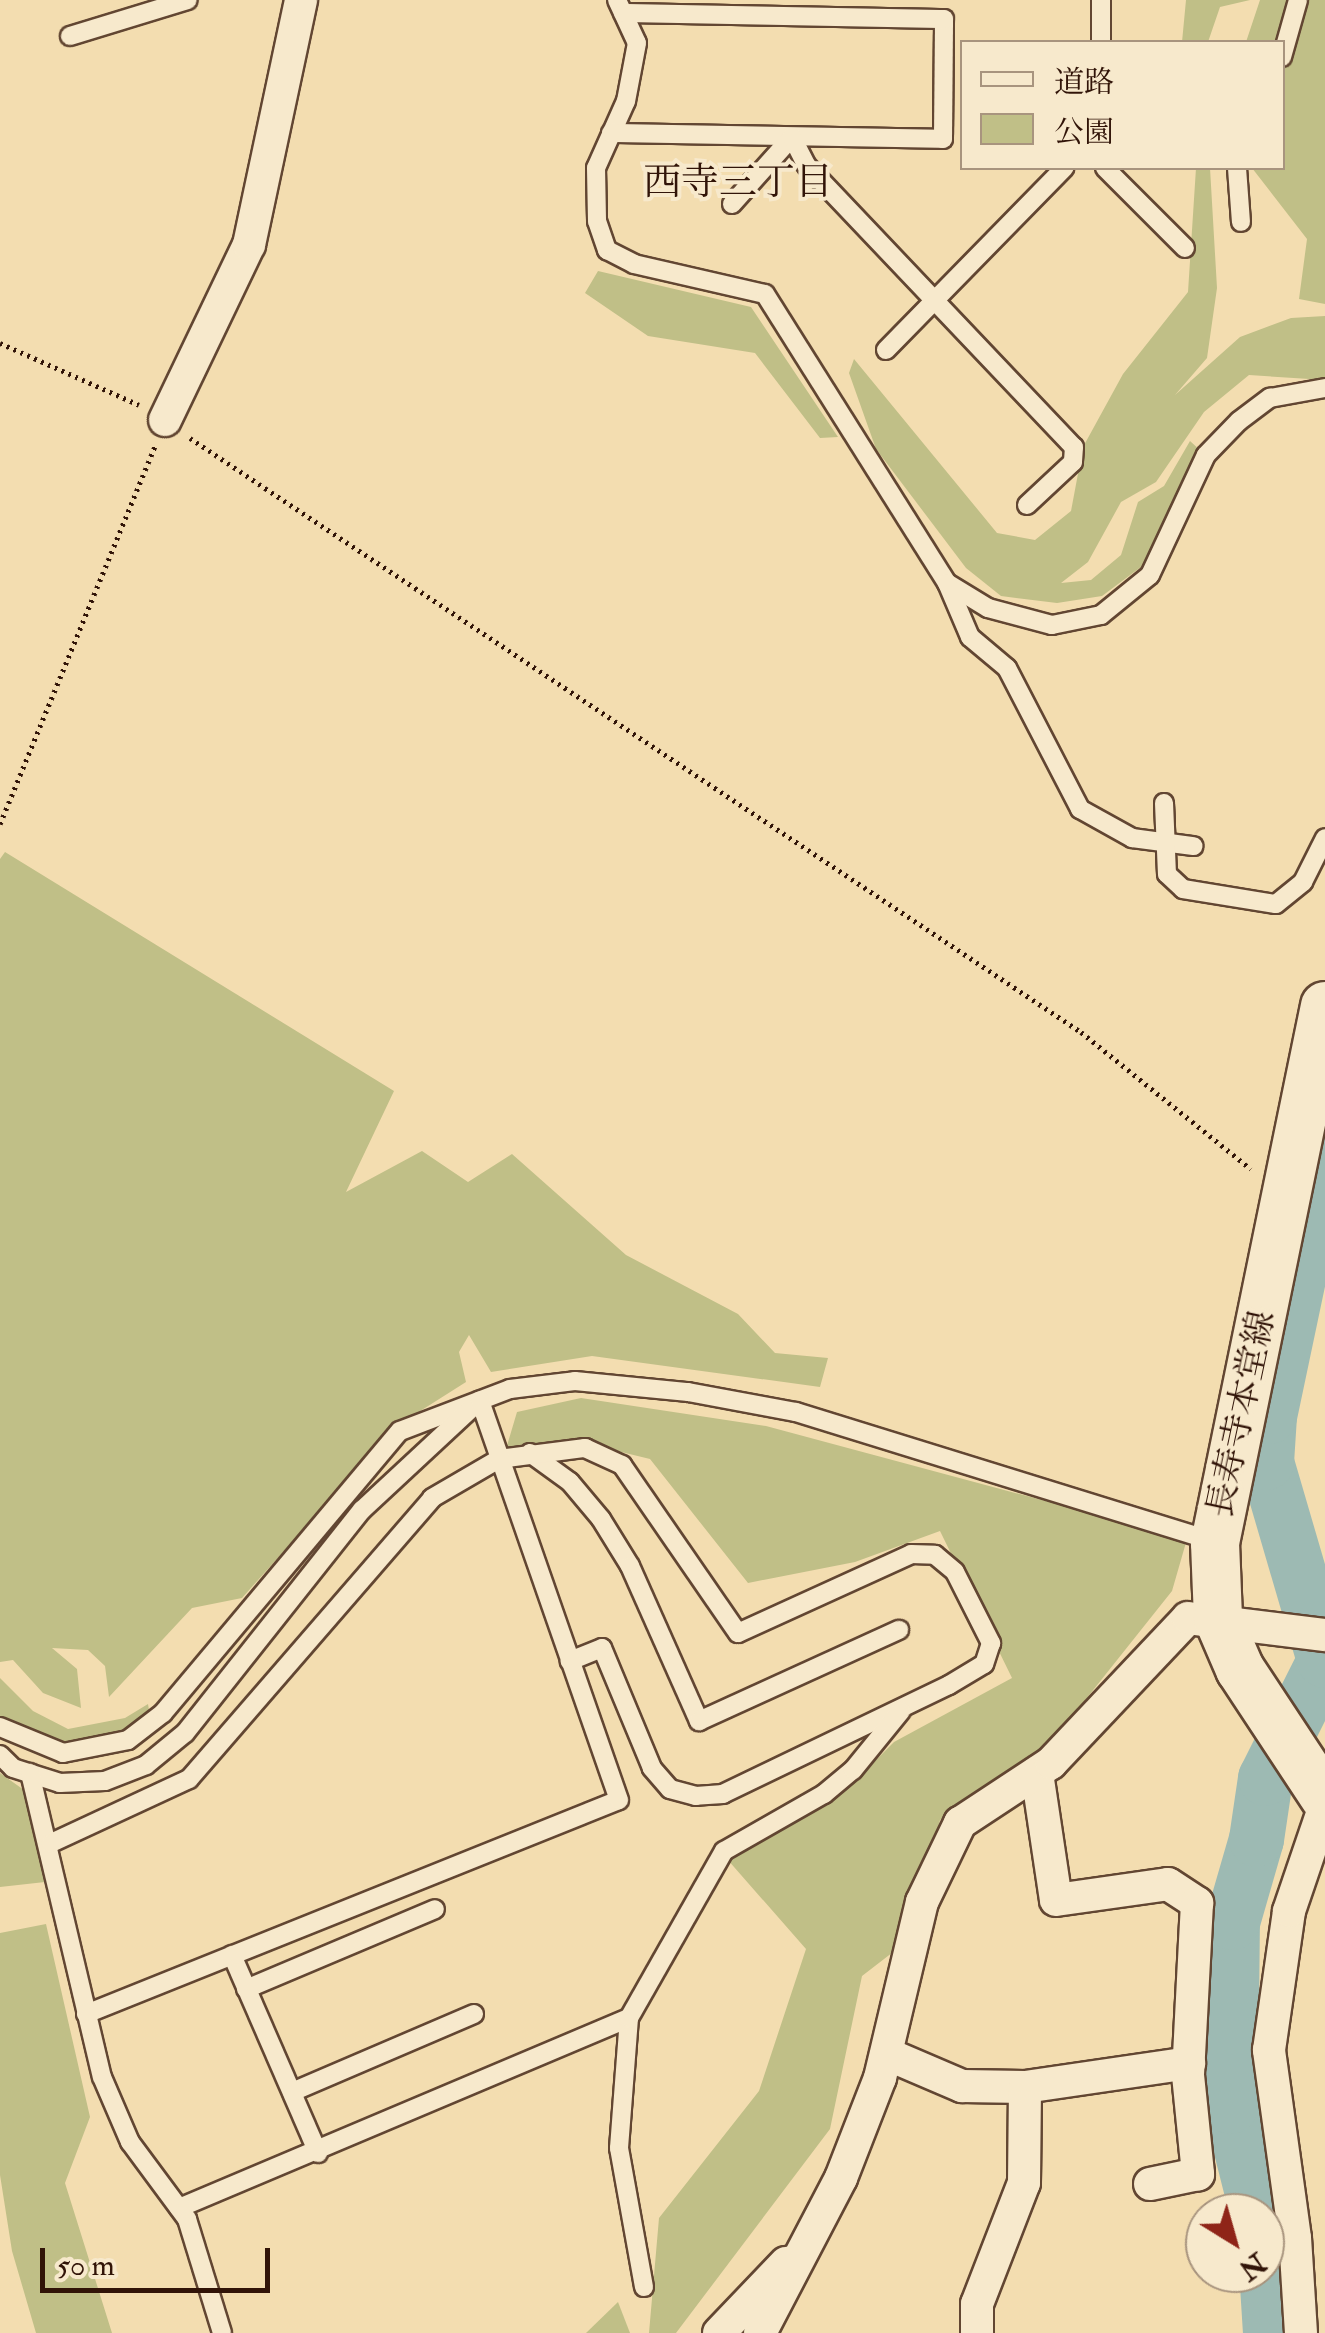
<!DOCTYPE html>
<html>
<head>
<meta charset="utf-8">
<style>
  body { margin:0 }
  #map { position:relative; width:1325px; height:2333px; overflow:hidden; background:#f3ddb0; font-family:"IM FELL Double Pica","Noto Serif JP",serif }
  div>[style] { position:absolute }
  .green>* { inset:0; background:#c0bf87 }
  .river>* { height:55px; margin:-27.5px; padding:0 27.5px; transform-origin:27.5px; border-radius:27.5px; background:#9dbab3 }
  .path>* { height:5px; margin-top:-2.5px; transform-origin:0; background:repeating-linear-gradient(90deg,#311408 0 2.5px,transparent 0 7.5px) }
  .roads { filter:drop-shadow(2px 0 #624632) drop-shadow(-2px 0 #624632) drop-shadow(0 2px #624632) drop-shadow(0 -2px #624632) }
  .service>* { height:18px; margin:-9px; padding:0 9px; transform-origin:9px; border-radius:9px; background:#f7e9cc }
  .minor>* { height:32px; margin:-16px; padding:0 16px; transform-origin:16px; border-radius:16px; background:#f7e9cc }
  .secondary>* { height:48px; margin:-24px; padding:0 24px; transform-origin:24px; border-radius:24px; background:#f7e9cc }
  span { translate:-50% -50%; white-space:nowrap; text-align:center; line-height:1.15; -webkit-text-stroke:8px #f7e9cc; paint-order:stroke }
  .street-label { font-size:35px; color:#311408 }
  .neighbourhood-label { font-size:38px; color:#311408 }
  .legend { position:absolute; left:960px; top:40px; width:325px; height:130px; box-sizing:border-box; background:#f7e9cc; border:2px solid #a8947e; margin:0; padding:12px 18px; list-style:none; font-size:30px; color:#311408 }
  .legend li { display:flex; align-items:center; gap:20px; height:50px }
  .legend b { width:50px; border:2px solid #a8947e }
  .north { position:absolute; left:1185px; top:2193px; width:100px; height:100px; box-sizing:border-box; background:#f7e9cc; border:2px solid #a8947e; border-radius:50%; rotate:143deg; font-size:28px; font-weight:700; line-height:40px; text-align:center; color:#311408 }
  .north::after { content:''; display:block; margin:auto; width:35px; height:45px; background:#8f2418; clip-path:polygon(50% 0,100% 100%,50% 72%,0 100%) }
  .scale { position:absolute; left:40px; top:2248px; width:230px; height:45px; box-sizing:border-box; border:5px solid #311408; border-top:0; padding-left:12px; font-size:30px; line-height:35px; white-space:nowrap; color:#311408; -webkit-text-stroke:8px #f7e9cc; paint-order:stroke }
</style>
</head>
<body>
<div id="map">
  <div class="green">
    <div style="clip-path:polygon(1186px 0,1250px 0,1220px 7px,1208px 42px,1182px 42px)"></div>
    <div style="clip-path:polygon(1260px 0,1294px 0,1282px 42px,1246px 42px)"></div>
    <div style="clip-path:polygon(1301px 0,1325px 0,1325px 304px,1299px 299px,1307px 239px,1252px 168px,1282px 168px,1283px 66px)"></div>
    <div style="clip-path:polygon(1196px 168px,1210px 168px,1217px 288px,1207px 358px,1175px 395px,1240px 337px,1291px 318px,1325px 316px,1325px 380px,1249px 375px,1204px 412px,1156px 482px,1121px 502px,1088px 562px,1061px 583px,1091px 580px,1121px 555px,1138px 502px,1164px 486px,1190px 441px,1202px 452px,1145px 564px,1102px 596px,1057px 603px,1001px 596px,966px 568px,876px 449px,849px 373px,854px 359px,997px 533px,1035px 540px,1071px 511px,1083px 447px,1123px 374px,1188px 292px)"></div>
    <div style="clip-path:polygon(598px 271px,751px 307px,838px 437px,820px 438px,755px 353px,648px 336px,585px 293px)"></div>
    <div style="clip-path:polygon(5px 852px,394px 1091px,346px 1192px,422px 1151px,468px 1182px,512px 1154px,626px 1255px,738px 1314px,775px 1353px,828px 1358px,820px 1387px,592px 1356px,491px 1372px,469px 1335px,459px 1352px,466px 1382px,395px 1427px,242px 1598px,192px 1608px,109px 1697px,105px 1666px,88px 1650px,52px 1648px,77px 1669px,81px 1708px,43px 1693px,13px 1660px,0 1662px,0 859px)"></div>
    <div style="clip-path:polygon(581px 1398px,766px 1426px,1187px 1539px,1172px 1591px,1047px 1748px,940px 1820px,910px 1939px,862px 1976px,830px 2129px,676px 2333px,649px 2333px,659px 2218px,759px 2091px,806px 1949px,727px 1859px,855px 1781px,894px 1742px,1012px 1678px,940px 1531px,855px 1562px,748px 1583px,650px 1459px,568px 1439px,506px 1449px,517px 1412px)"></div>
    <div style="clip-path:polygon(0 1678px,33px 1711px,68px 1729px,125px 1718px,148px 1704px,149px 1710px,116px 1737px,49px 1751px,0 1721px)"></div>
    <div style="clip-path:polygon(0 1773px,24px 1790px,45px 1882px,0 1887px)"></div>
    <div style="clip-path:polygon(46px 1924px,90px 2117px,65px 2183px,112px 2333px,36px 2333px,12px 2251px,0 2175px,0 1933px)"></div>
    <div style="clip-path:polygon(618px 2302px,630px 2333px,586px 2333px)"></div>
  </div>
  <div class="river">
    <div style="left:1257px;top:2213px;width:110px;rotate:-104.2deg"></div>
    <div style="left:1230px;top:2106px;width:184px;rotate:-89.4deg"></div>
    <div style="left:1232px;top:1922px;width:86px;rotate:-73.9deg"></div>
    <div style="left:1256px;top:1839px;width:62px;rotate:-81.6deg"></div>
    <div style="left:1265px;top:1778px;width:132px;rotate:-63.4deg"></div>
    <div style="left:1324px;top:1660px;width:206px;rotate:-106.3deg"></div>
    <div style="left:1266px;top:1462px;width:46px;rotate:-86.3deg"></div>
    <div style="left:1269px;top:1416px;width:271px;rotate:-78.1deg"></div>
    <div style="left:1265px;top:2253px;width:80px;rotate:86.4deg"></div>
  </div>
  <div class="path">
    <div style="left:0;top:343px;width:152px;rotate:24deg"></div>
    <div style="left:190px;top:438px;width:1071px;rotate:33.69deg"></div>
    <div style="left:1081px;top:1032px;width:218px;rotate:38.9deg"></div>
    <div style="left:0;top:824px;width:409px;rotate:-67.7deg"></div>
  </div>
  <div class="roads">
    <div class="service">
      <div style="left:617px;top:0;width:47px;rotate:65.1deg"></div>
      <div style="left:637px;top:43px;width:59px;rotate:100.7deg"></div>
      <div style="left:626px;top:101px;width:73px;rotate:114.1deg"></div>
      <div style="left:596px;top:168px;width:53px;rotate:88.9deg"></div>
      <div style="left:597px;top:221px;width:31px;rotate:71deg"></div>
      <div style="left:607px;top:250px;width:30px;rotate:27deg"></div>
      <div style="left:634px;top:264px;width:134px;rotate:12.9deg"></div>
      <div style="left:765px;top:294px;width:342px;rotate:57.8deg"></div>
      <div style="left:947px;top:583px;width:48px;rotate:31.4deg"></div>
      <div style="left:988px;top:608px;width:66px;rotate:14.9deg"></div>
      <div style="left:1052px;top:625px;width:50px;rotate:-11.5deg"></div>
      <div style="left:1101px;top:615px;width:63px;rotate:-39.2deg"></div>
      <div style="left:1150px;top:575px;width:132px;rotate:-65deg"></div>
      <div style="left:1206px;top:455px;width:47px;rotate:-45.9deg"></div>
      <div style="left:1239px;top:421px;width:39px;rotate:-37deg"></div>
      <div style="left:1270px;top:398px;width:56px;rotate:-10.3deg"></div>
      <div style="left:70px;top:36px;width:123px;rotate:-17deg"></div>
      <div style="left:1101px;top:42px;width:42px;rotate:-90deg"></div>
      <div style="left:1282px;top:57px;width:59px;rotate:-74.3deg"></div>
      <div style="left:611px;top:133px;width:332px;rotate:1deg"></div>
      <div style="left:943px;top:139px;width:120px;rotate:-89.5deg"></div>
      <div style="left:944px;top:19px;width:321px;rotate:-178.9deg"></div>
      <div style="left:1105px;top:168px;width:113px;rotate:45deg"></div>
      <div style="left:1237px;top:168px;width:54px;rotate:85.8deg"></div>
      <div style="left:732px;top:204px;width:90px;rotate:-48.2deg"></div>
      <div style="left:792px;top:137px;width:31px;rotate:63deg"></div>
      <div style="left:806px;top:165px;width:389px;rotate:46.5deg"></div>
      <div style="left:1074px;top:447px;width:15px;rotate:94deg"></div>
      <div style="left:1073px;top:462px;width:63px;rotate:136.9deg"></div>
      <div style="left:886px;top:350px;width:255px;rotate:-45.6deg"></div>
      <div style="left:947px;top:583px;width:59px;rotate:66.9deg"></div>
      <div style="left:970px;top:637px;width:48px;rotate:40deg"></div>
      <div style="left:1007px;top:668px;width:159px;rotate:62.6deg"></div>
      <div style="left:1080px;top:809px;width:60px;rotate:29.1deg"></div>
      <div style="left:1132px;top:838px;width:62px;rotate:7.5deg"></div>
      <div style="left:1164px;top:803px;width:71px;rotate:87.6deg"></div>
      <div style="left:1167px;top:874px;width:22px;rotate:43deg"></div>
      <div style="left:1183px;top:889px;width:94px;rotate:9.2deg"></div>
      <div style="left:1276px;top:904px;width:35px;rotate:-39deg"></div>
      <div style="left:1303px;top:882px;width:49px;rotate:-63.4deg"></div>
      <div style="left:530px;top:1453px;width:49px;rotate:35.9deg"></div>
      <div style="left:570px;top:1482px;width:48px;rotate:50deg"></div>
      <div style="left:601px;top:1519px;width:55px;rotate:58.3deg"></div>
      <div style="left:630px;top:1566px;width:170px;rotate:66deg"></div>
      <div style="left:699px;top:1721px;width:220px;rotate:-24.5deg"></div>
      <div style="left:0;top:1727px;width:68px;rotate:22.4deg"></div>
      <div style="left:63px;top:1753px;width:66px;rotate:-11.3deg"></div>
      <div style="left:128px;top:1740px;width:44px;rotate:-37.6deg"></div>
      <div style="left:163px;top:1713px;width:368px;rotate:-50deg"></div>
      <div style="left:400px;top:1431px;width:118px;rotate:-20.9deg"></div>
      <div style="left:510px;top:1389px;width:65px;rotate:-7deg"></div>
      <div style="left:575px;top:1381px;width:114px;rotate:5.6deg"></div>
      <div style="left:688px;top:1392px;width:110px;rotate:10.5deg"></div>
      <div style="left:796px;top:1412px;width:439px;rotate:17.2deg"></div>
      <div style="left:0;top:1755px;width:18px;rotate:45deg"></div>
      <div style="left:13px;top:1768px;width:49px;rotate:17.7deg"></div>
      <div style="left:60px;top:1783px;width:45px;rotate:-2.5deg"></div>
      <div style="left:105px;top:1781px;width:44px;rotate:-21.3deg"></div>
      <div style="left:146px;top:1765px;width:50px;rotate:-39.4deg"></div>
      <div style="left:185px;top:1733px;width:285px;rotate:-51.6deg"></div>
      <div style="left:362px;top:1510px;width:156px;rotate:-42.9deg"></div>
      <div style="left:30px;top:1773px;width:312px;rotate:76.7deg"></div>
      <div style="left:102px;top:2077px;width:71px;rotate:66.7deg"></div>
      <div style="left:130px;top:2142px;width:96px;rotate:53.5deg"></div>
      <div style="left:187px;top:2219px;width:119px;rotate:72.9deg"></div>
      <div style="left:51px;top:1843px;width:152px;rotate:-24.9deg"></div>
      <div style="left:189px;top:1779px;width:371px;rotate:-49.1deg"></div>
      <div style="left:432px;top:1498px;width:78px;rotate:-30.2deg"></div>
      <div style="left:499px;top:1459px;width:87px;rotate:-7.3deg"></div>
      <div style="left:585px;top:1448px;width:41px;rotate:24.7deg"></div>
      <div style="left:622px;top:1465px;width:204px;rotate:55.4deg"></div>
      <div style="left:738px;top:1633px;width:190px;rotate:-24.5deg"></div>
      <div style="left:911px;top:1554px;width:24px;rotate:2deg"></div>
      <div style="left:935px;top:1555px;width:26px;rotate:40deg"></div>
      <div style="left:955px;top:1572px;width:80px;rotate:63.1deg"></div>
      <div style="left:991px;top:1643px;width:22px;rotate:108deg"></div>
      <div style="left:984px;top:1664px;width:41px;rotate:149deg"></div>
      <div style="left:949px;top:1685px;width:251px;rotate:154.3deg"></div>
      <div style="left:723px;top:1794px;width:27px;rotate:176deg"></div>
      <div style="left:696px;top:1796px;width:27px;rotate:-165deg"></div>
      <div style="left:670px;top:1789px;width:28px;rotate:-131deg"></div>
      <div style="left:652px;top:1768px;width:130px;rotate:-112.6deg"></div>
      <div style="left:602px;top:1648px;width:35px;rotate:158deg"></div>
      <div style="left:232px;top:1955px;width:216px;rotate:66.5deg"></div>
      <div style="left:246px;top:1989px;width:205px;rotate:-22.9deg"></div>
      <div style="left:86px;top:2014px;width:574px;rotate:-21.88deg"></div>
      <div style="left:619px;top:1800px;width:423px;rotate:-109.2deg"></div>
      <div style="left:292px;top:2092px;width:198px;rotate:-23.2deg"></div>
      <div style="left:179px;top:2208px;width:488px;rotate:-22.9deg"></div>
      <div style="left:644px;top:2287px;width:141px;rotate:-100.2deg"></div>
      <div style="left:619px;top:2148px;width:130px;rotate:-85.6deg"></div>
      <div style="left:629px;top:2018px;width:192px;rotate:-60.4deg"></div>
      <div style="left:724px;top:1851px;width:115px;rotate:-29.7deg"></div>
      <div style="left:824px;top:1794px;width:38px;rotate:-40deg"></div>
      <div style="left:853px;top:1770px;width:76px;rotate:-50.9deg"></div>
    </div>
    <div class="minor">
      <div style="left:165px;top:420px;width:194px;rotate:-64.4deg"></div>
      <div style="left:249px;top:245px;width:250px;rotate:-78deg"></div>
      <div style="left:1037px;top:1773px;width:128px;rotate:81.5deg"></div>
      <div style="left:1056px;top:1900px;width:113px;rotate:-8.1deg"></div>
      <div style="left:1168px;top:1884px;width:35px;rotate:33deg"></div>
      <div style="left:1197px;top:1903px;width:172px;rotate:93deg"></div>
      <div style="left:1188px;top:2075px;width:100px;rotate:84.2deg"></div>
      <div style="left:1198px;top:2174px;width:49px;rotate:168.2deg"></div>
      <div style="left:887px;top:2054px;width:82px;rotate:23.1deg"></div>
      <div style="left:962px;top:2086px;width:63px;rotate:0.9deg"></div>
      <div style="left:1025px;top:2087px;width:166px;rotate:-8.3deg"></div>
      <div style="left:719px;top:2333px;width:97px;rotate:-46.3deg"></div>
      <div style="left:760px;top:2333px;width:175px;rotate:-62.4deg"></div>
      <div style="left:841px;top:2178px;width:107px;rotate:-68.7deg"></div>
      <div style="left:880px;top:2078px;width:181px;rotate:-76.6deg"></div>
      <div style="left:922px;top:1902px;width:88px;rotate:-64.3deg"></div>
      <div style="left:960px;top:1823px;width:109px;rotate:-33.4deg"></div>
      <div style="left:1051px;top:1763px;width:199px;rotate:-46.6deg"></div>
      <div style="left:1188px;top:1618px;width:138px;rotate:7.1deg"></div>
      <div style="left:977px;top:2333px;width:29px;rotate:-90deg"></div>
      <div style="left:977px;top:2304px;width:130px;rotate:-68.8deg"></div>
      <div style="left:1024px;top:2183px;width:96px;rotate:-89.4deg"></div>
      <div style="left:1301px;top:2333px;width:95px;rotate:-93.6deg"></div>
      <div style="left:1295px;top:2238px;width:190px;rotate:-97.9deg"></div>
      <div style="left:1269px;top:2050px;width:140px;rotate:-81.8deg"></div>
      <div style="left:1289px;top:1911px;width:112px;rotate:-71.2deg"></div>
    </div>
    <div class="secondary">
      <div style="left:1325px;top:1006px;width:548px;rotate:101.58deg"></div>
      <div style="left:1215px;top:1543px;width:75px;rotate:87.7deg"></div>
      <div style="left:1218px;top:1618px;width:56px;rotate:66.7deg"></div>
      <div style="left:1240px;top:1669px;width:154px;rotate:56.6deg"></div>
    </div>
  </div>
  <div class="street-label">
    <span style="left:1241px;top:1414px;rotate:-78deg">長寿寺本堂線</span>
  </div>
  <div class="neighbourhood-label">
    <span style="left:738px;top:183px">西寺三丁目</span>
  </div>
  <ul class="legend">
  <li><b style="height:12px;background:#f7e9cc"></b>道路</li>
  <li><b style="height:28px;background:#c0bf87"></b>公園</li>
  </ul>
  <div class="north">N</div>
  <div class="scale">50 m</div>
</div>
</body>
</html>
